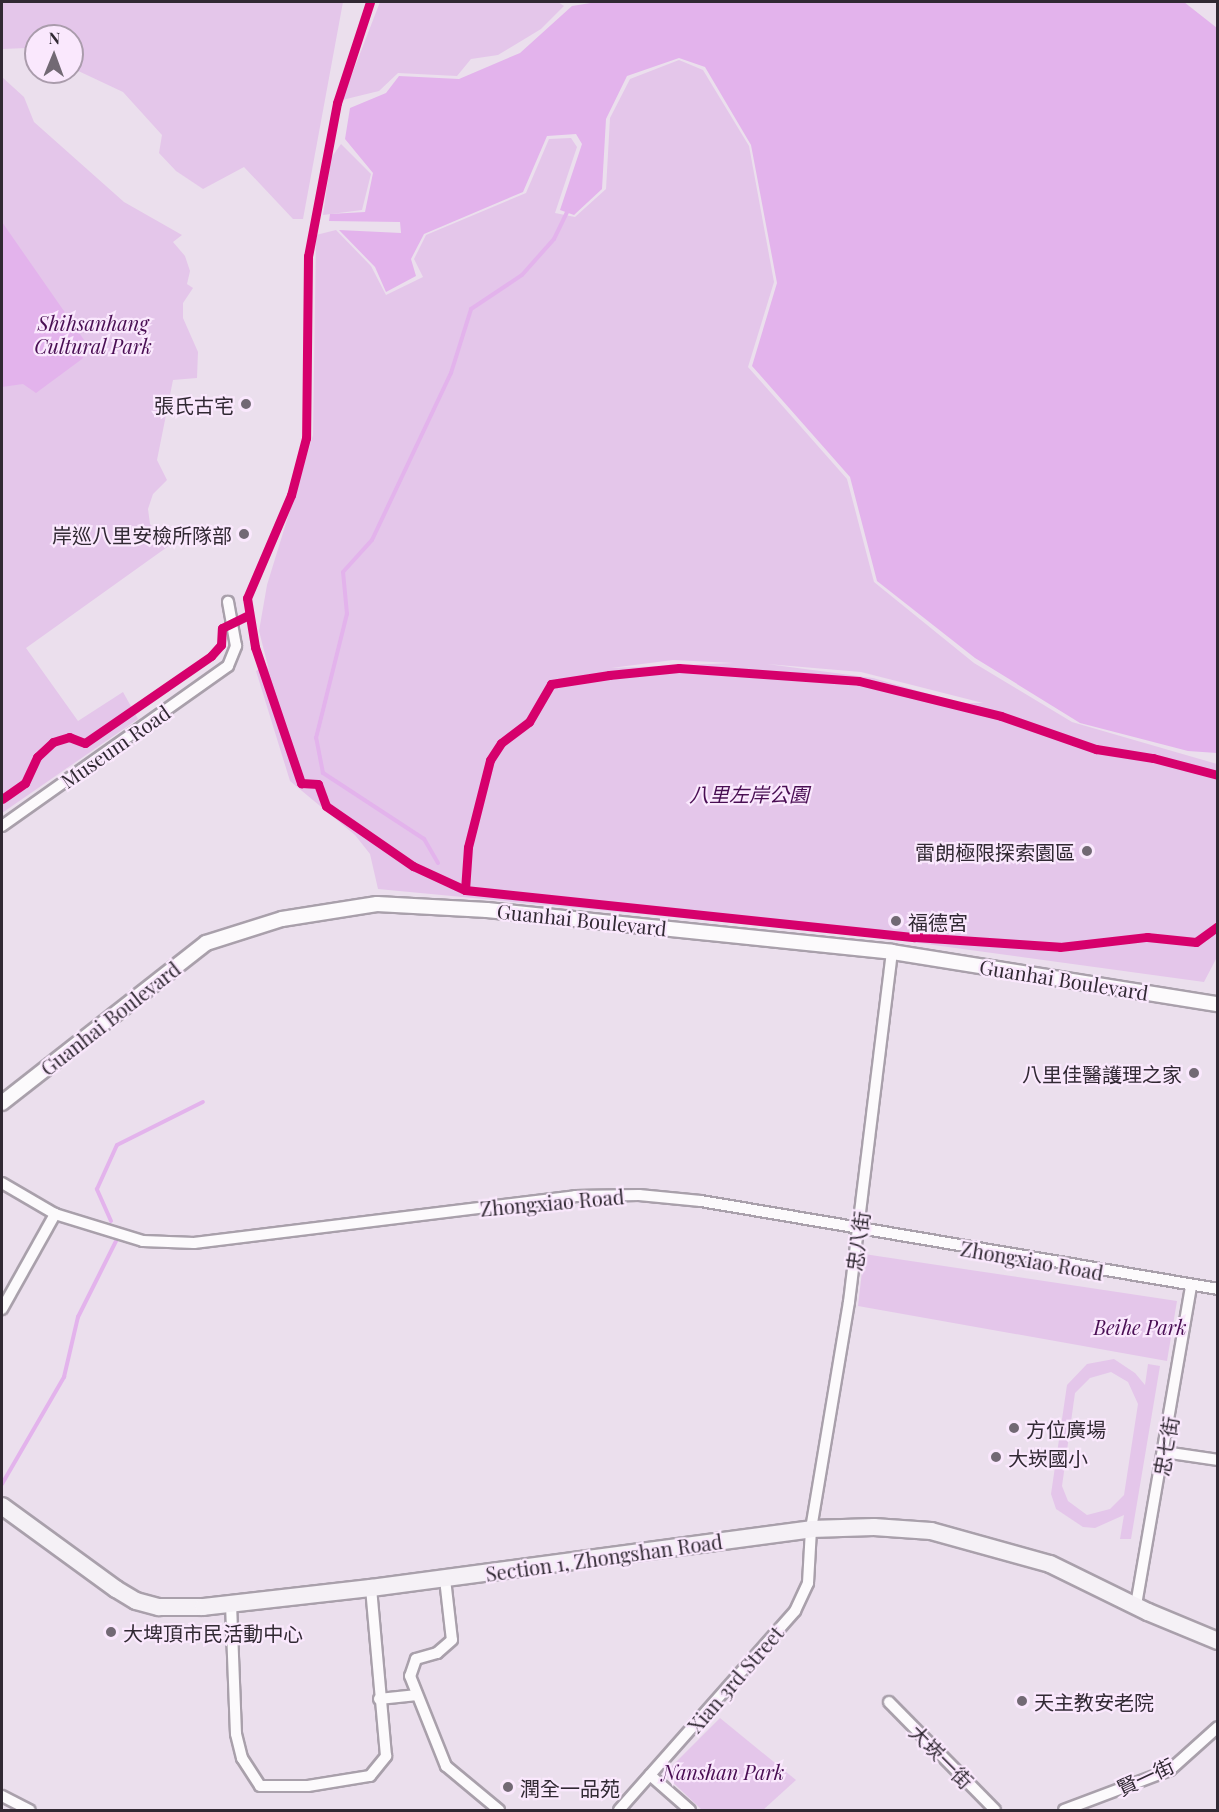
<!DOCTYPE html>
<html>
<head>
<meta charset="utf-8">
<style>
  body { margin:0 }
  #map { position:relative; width:1219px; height:1812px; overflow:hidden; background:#ebdfed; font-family:"Playfair Display","Noto Sans TC",serif }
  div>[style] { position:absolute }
  .green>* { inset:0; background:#e4c6ea }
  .water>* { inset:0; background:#e3b3ec }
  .stream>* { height:4px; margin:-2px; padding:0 2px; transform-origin:2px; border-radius:2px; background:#e3b3ec }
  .roads { filter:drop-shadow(2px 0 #a9a0ab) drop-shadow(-2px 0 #a9a0ab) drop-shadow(0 2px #a9a0ab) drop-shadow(0 -2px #a9a0ab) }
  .minor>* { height:10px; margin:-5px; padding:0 5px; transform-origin:5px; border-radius:5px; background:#fcfafc }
  .tertiary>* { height:14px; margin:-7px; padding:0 7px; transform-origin:7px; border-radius:7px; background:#fcfafc }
  .secondary>* { height:16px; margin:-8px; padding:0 8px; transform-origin:8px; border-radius:8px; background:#f5f1f6 }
  .cycleway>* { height:9px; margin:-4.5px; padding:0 4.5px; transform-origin:4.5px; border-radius:4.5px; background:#d6006c }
  .dots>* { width:16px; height:16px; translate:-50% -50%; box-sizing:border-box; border:3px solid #fae8fd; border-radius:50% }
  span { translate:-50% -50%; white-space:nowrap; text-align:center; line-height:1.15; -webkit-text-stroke:4.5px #fae8fd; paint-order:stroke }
  .park-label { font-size:20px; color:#490e53; font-style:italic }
  .poi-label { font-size:20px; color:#312933 }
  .right { translate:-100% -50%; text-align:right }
  .left { translate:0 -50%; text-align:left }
  .street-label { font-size:20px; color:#312933 }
  .frame { position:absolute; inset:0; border:3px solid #312933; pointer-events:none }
  .north { position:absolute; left:24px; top:24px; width:60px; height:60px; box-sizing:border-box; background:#fae8fd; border:2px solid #aa9cac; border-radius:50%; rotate:1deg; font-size:16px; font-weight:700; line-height:24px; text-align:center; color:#312933 }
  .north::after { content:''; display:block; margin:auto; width:21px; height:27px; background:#726974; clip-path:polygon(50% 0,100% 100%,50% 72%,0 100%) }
</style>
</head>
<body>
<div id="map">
  <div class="green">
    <div style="clip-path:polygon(2px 2px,343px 2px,303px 219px,293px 219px,244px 167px,203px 189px,176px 171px,159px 153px,162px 135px,123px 92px,72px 68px,72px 36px,36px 36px,36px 52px,27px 48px,2px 49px)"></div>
    <div style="clip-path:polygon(380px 2px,558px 2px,564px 6px,541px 29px,498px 55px,471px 59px,457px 76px,398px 73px,379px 91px,342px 100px)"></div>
    <div style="clip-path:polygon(evenodd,679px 60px,703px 70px,749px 146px,774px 282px,748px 367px,847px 479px,874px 582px,974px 663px,1072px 722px,1217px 764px,1217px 957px,1204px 982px,860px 935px,378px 889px,370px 854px,355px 835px,290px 781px,256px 671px,267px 666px,269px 670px,259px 631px,267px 585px,313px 435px,316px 235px,336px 230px,371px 266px,386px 295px,423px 277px,414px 259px,426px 235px,526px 193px,549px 139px,571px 138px,577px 147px,555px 213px,575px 217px,606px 189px,610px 118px,630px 79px,679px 60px,673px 660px,734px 663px,611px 668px,673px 660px,679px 60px,767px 664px,861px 672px,983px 703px,961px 703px,873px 678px,767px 664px)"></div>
    <div style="clip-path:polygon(2px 77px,24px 97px,34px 122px,124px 202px,182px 235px,173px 242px,185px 256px,190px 271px,187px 284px,193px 288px,183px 303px,183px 318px,198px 352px,197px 378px,173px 380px,157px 460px,167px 480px,153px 494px,148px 509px,150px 524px,170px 545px,26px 648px,78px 721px,123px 692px,138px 719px,2px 813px)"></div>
    <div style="clip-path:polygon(341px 144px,371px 174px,362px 210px,323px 215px,331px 158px)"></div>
    <div style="clip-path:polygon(864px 1254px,1177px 1301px,1167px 1361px,858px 1306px)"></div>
    <div style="clip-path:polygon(evenodd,1114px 1359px,1135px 1373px,1145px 1385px,1148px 1364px,1160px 1366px,1131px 1539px,1120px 1539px,1124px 1515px,1095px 1528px,1083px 1527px,1056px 1509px,1051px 1494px,1067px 1385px,1087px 1364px,1114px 1359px,1111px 1372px,1128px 1382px,1138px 1404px,1124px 1495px,1110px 1509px,1087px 1515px,1068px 1501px,1062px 1486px,1075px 1393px,1090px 1378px,1111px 1372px)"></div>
    <div style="clip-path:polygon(720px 1718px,796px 1780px,763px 1810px,702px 1810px,664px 1774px)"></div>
  </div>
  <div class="water">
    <div style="clip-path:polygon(597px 2px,1184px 2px,1217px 28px,1217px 753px,1188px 751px,1080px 723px,975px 658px,877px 581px,850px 477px,752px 366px,777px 283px,751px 145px,705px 67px,679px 58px,627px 76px,606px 119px,602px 189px,574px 215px,560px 210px,582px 144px,576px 134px,547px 136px,523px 192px,424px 234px,411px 259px,416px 276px,386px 292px,375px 267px,339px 230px,401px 233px,400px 222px,329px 221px,330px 214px,365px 212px,373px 173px,345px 139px,350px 108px,386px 93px,399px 76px,459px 79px,520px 53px,572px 6px)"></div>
    <div style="clip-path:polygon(2px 222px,89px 347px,82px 359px,36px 393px,23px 384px,2px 387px)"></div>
  </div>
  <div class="stream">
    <div style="left:438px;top:863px;width:28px;rotate:-120deg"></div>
    <div style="left:424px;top:839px;width:121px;rotate:-146.8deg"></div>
    <div style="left:323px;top:773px;width:36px;rotate:-101deg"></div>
    <div style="left:316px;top:738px;width:128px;rotate:-76deg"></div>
    <div style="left:347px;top:614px;width:42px;rotate:-95.4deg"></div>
    <div style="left:343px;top:572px;width:43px;rotate:-47.8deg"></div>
    <div style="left:372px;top:540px;width:185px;rotate:-64.7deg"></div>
    <div style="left:451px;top:373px;width:67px;rotate:-72.6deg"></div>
    <div style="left:471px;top:309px;width:61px;rotate:-33.7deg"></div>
    <div style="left:522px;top:275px;width:48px;rotate:-48.4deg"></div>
    <div style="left:554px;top:239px;width:32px;rotate:-64deg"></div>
    <div style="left:111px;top:1221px;width:35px;rotate:-114deg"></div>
    <div style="left:97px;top:1189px;width:48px;rotate:-65.6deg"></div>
    <div style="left:117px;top:1145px;width:96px;rotate:-26.6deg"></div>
    <div style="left:2px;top:1484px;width:124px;rotate:-59.9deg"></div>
    <div style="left:64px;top:1377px;width:62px;rotate:-76.9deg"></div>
    <div style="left:78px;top:1317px;width:89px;rotate:-63.4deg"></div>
  </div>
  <div class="roads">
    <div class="minor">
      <div style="left:2px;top:826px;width:277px;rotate:-35.3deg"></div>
      <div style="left:228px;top:666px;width:22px;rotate:-68deg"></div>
      <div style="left:236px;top:646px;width:45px;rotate:-100.3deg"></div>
      <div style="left:2px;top:1183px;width:61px;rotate:30.3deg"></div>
      <div style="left:55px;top:1214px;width:92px;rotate:17.1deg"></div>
      <div style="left:143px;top:1241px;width:51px;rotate:2.2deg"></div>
      <div style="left:194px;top:1243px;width:384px;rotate:-7deg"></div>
      <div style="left:575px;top:1196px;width:64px;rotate:-0.9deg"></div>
      <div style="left:639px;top:1195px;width:62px;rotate:5.5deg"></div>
      <div style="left:701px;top:1201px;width:524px;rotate:9.66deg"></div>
      <div style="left:2px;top:1309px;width:109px;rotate:-60.8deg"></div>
      <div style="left:1164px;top:1452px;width:55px;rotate:8.4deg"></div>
      <div style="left:445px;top:1579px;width:61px;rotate:83.5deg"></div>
      <div style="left:452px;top:1640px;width:20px;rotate:139deg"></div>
      <div style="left:437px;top:1653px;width:22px;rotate:164deg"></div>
      <div style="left:416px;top:1659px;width:18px;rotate:109deg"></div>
      <div style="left:410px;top:1676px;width:97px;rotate:68.2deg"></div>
      <div style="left:446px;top:1766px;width:69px;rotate:39.7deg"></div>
      <div style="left:231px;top:1604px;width:130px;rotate:87.8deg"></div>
      <div style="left:236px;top:1734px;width:25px;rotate:76deg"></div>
      <div style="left:242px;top:1758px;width:33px;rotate:57deg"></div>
      <div style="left:260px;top:1786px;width:48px"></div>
      <div style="left:308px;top:1786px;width:63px;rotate:-9.2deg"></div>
      <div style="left:370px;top:1776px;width:26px;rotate:-51deg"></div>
      <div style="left:386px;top:1756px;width:169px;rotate:-95.1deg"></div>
      <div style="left:1136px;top:1605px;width:324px;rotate:-80.2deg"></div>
      <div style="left:379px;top:1699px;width:36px;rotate:-6deg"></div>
      <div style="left:889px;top:1702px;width:151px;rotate:45.5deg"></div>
      <div style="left:650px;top:1775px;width:53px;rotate:41.2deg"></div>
      <div style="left:2px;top:1796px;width:31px;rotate:27deg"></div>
      <div style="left:619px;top:1810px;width:266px;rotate:-48.5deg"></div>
      <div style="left:795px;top:1611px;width:31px;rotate:-65deg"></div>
      <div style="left:808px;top:1583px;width:54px;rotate:-86.8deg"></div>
      <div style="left:811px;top:1529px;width:230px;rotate:-80.5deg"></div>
      <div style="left:849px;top:1302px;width:353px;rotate:-83deg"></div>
      <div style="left:1064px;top:1810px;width:113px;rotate:-20.7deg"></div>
      <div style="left:1170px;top:1770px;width:64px;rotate:-41.9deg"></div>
    </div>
    <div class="tertiary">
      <div style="left:2px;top:1103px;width:259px;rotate:-38.1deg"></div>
      <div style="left:206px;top:943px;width:80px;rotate:-17.5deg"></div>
      <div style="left:282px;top:919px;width:96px;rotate:-9deg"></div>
      <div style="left:377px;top:904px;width:110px;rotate:3.1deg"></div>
      <div style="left:487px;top:910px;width:407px;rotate:5.9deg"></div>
      <div style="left:892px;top:952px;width:330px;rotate:9.1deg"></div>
    </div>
    <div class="secondary">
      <div style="left:2px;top:1506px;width:141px;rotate:36.1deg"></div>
      <div style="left:116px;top:1589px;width:23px;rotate:31deg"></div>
      <div style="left:136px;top:1601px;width:24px;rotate:15deg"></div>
      <div style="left:159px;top:1607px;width:44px"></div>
      <div style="left:203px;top:1607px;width:169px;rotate:-6.5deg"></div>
      <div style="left:371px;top:1588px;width:444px;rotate:-7.6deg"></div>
      <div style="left:811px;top:1529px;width:63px;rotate:-1.8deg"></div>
      <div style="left:874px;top:1527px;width:57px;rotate:4deg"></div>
      <div style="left:931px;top:1531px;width:123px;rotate:15.5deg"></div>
      <div style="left:1050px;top:1564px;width:109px;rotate:26.1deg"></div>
      <div style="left:1148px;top:1612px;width:76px;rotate:22.5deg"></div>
    </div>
  </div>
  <div class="cycleway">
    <div style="left:370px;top:2px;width:106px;rotate:108.1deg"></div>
    <div style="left:337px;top:103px;width:156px;rotate:100.7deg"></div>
    <div style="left:308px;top:256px;width:182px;rotate:90.6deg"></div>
    <div style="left:306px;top:438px;width:59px;rotate:104.7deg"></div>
    <div style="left:291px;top:495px;width:112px;rotate:113.1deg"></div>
    <div style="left:247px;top:598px;width:50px;rotate:80.7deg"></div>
    <div style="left:255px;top:647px;width:144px;rotate:71.3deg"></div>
    <div style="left:301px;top:783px;width:17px;rotate:3deg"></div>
    <div style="left:318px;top:784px;width:23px;rotate:70deg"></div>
    <div style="left:326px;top:806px;width:106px;rotate:34.6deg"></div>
    <div style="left:413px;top:866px;width:57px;rotate:24.8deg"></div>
    <div style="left:465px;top:890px;width:452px;rotate:6deg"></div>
    <div style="left:915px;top:937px;width:145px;rotate:3.9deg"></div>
    <div style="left:1060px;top:947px;width:88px;rotate:-6.6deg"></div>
    <div style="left:1147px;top:937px;width:49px;rotate:5.8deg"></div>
    <div style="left:1196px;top:942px;width:27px;rotate:-36deg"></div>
    <div style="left:2px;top:799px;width:28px;rotate:-35deg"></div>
    <div style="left:25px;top:783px;width:29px;rotate:-65deg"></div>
    <div style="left:37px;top:757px;width:22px;rotate:-43deg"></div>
    <div style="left:53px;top:742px;width:17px;rotate:-17deg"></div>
    <div style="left:69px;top:737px;width:17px;rotate:21deg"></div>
    <div style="left:85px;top:743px;width:153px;rotate:-34.6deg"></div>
    <div style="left:211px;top:656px;width:15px;rotate:-48deg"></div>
    <div style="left:221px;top:645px;width:17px;rotate:-87deg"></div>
    <div style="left:222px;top:628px;width:30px;rotate:-26deg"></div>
    <div style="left:465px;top:890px;width:43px;rotate:-86deg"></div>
    <div style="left:468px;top:847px;width:90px;rotate:-75.8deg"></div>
    <div style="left:490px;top:760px;width:20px;rotate:-57deg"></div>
    <div style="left:501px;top:743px;width:35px;rotate:-37deg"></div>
    <div style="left:529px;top:722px;width:44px;rotate:-59.9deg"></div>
    <div style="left:551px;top:684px;width:59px;rotate:-8.8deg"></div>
    <div style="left:609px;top:675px;width:70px;rotate:-5.7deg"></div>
    <div style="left:679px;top:668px;width:180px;rotate:4.1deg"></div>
    <div style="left:859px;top:681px;width:146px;rotate:13.8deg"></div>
    <div style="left:1001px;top:716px;width:101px;rotate:19.2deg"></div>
    <div style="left:1096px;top:749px;width:58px;rotate:9deg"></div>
    <div style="left:1153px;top:758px;width:67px;rotate:14.7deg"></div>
  </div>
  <div class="dots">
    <div style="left:246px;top:404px;background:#726974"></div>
    <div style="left:244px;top:534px;background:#726974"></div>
    <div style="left:1087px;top:851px;background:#726974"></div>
    <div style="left:896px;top:921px;background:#726974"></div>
    <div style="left:1194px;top:1073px;background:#726974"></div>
    <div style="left:1014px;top:1428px;background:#726974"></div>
    <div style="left:996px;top:1457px;background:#726974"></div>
    <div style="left:111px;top:1632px;background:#726974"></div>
    <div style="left:1022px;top:1701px;background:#726974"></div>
    <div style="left:508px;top:1787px;background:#726974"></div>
  </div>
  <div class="park-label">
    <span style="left:93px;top:334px">Shihsanhang<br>Cultural Park</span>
    <span style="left:749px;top:793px">八里左岸公園</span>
    <span style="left:1140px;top:1326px">Beihe Park</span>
    <span style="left:723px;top:1771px">Nanshan Park</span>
  </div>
  <div class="poi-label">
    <span class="right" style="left:234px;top:404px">張氏古宅</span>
    <span class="right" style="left:232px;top:534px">岸巡八里安檢所隊部</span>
    <span class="right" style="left:1075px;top:851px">雷朗極限探索園區</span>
    <span class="left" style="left:908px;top:921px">福德宮</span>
    <span class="right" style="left:1182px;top:1073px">八里佳醫護理之家</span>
    <span class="left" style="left:1026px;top:1428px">方位廣場</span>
    <span class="left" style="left:1008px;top:1457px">大崁國小</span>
    <span class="left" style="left:123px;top:1632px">大埤頂市民活動中心</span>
    <span class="left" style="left:1034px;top:1701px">天主教安老院</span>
    <span class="left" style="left:520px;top:1787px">潤全一品苑</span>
  </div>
  <div class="street-label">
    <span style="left:115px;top:746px;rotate:-35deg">Museum Road</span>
    <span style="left:582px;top:919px;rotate:6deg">Guanhai Boulevard</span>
    <span style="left:1064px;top:979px;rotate:9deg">Guanhai Boulevard</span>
    <span style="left:110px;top:1018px;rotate:-38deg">Guanhai Boulevard</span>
    <span style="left:552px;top:1202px;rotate:-5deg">Zhongxiao Road</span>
    <span style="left:857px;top:1241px;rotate:-82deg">忠八街</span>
    <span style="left:1032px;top:1260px;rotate:10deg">Zhongxiao Road</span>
    <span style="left:1165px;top:1446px;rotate:-80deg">忠七街</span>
    <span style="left:604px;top:1557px;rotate:-8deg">Section 1, Zhongshan Road</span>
    <span style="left:735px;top:1679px;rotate:-49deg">Xian 3rd Street</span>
    <span style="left:942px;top:1756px;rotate:45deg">大崁一街</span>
    <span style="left:1145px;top:1776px;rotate:-25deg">賢一街</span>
  </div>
  <div class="frame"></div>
  <div class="north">N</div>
</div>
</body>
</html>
